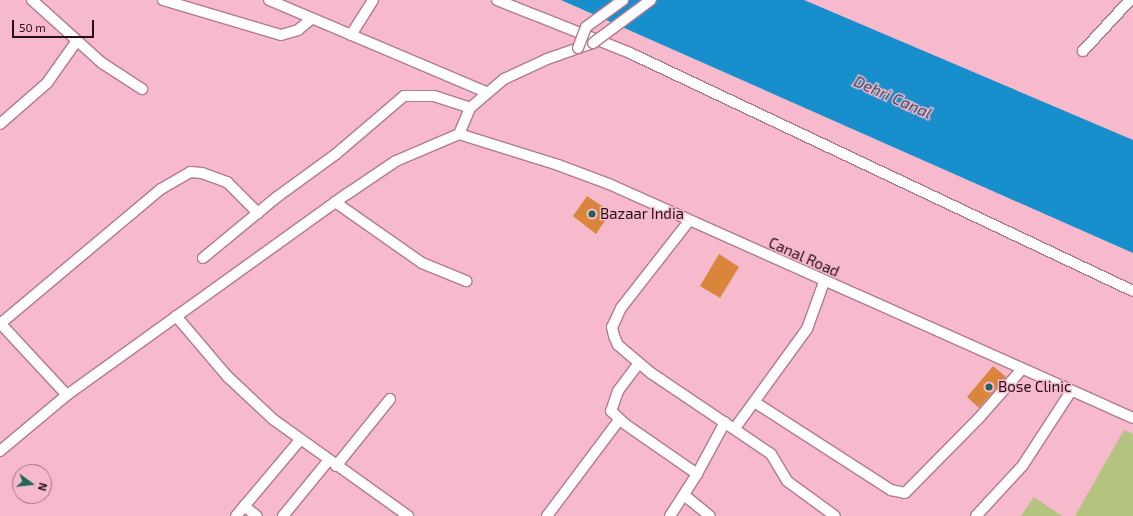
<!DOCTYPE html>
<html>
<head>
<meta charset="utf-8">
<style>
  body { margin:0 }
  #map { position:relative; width:1133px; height:516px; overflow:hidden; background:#f7b9cc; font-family:"Exo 2",sans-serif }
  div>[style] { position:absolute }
  .green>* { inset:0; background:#b4c380 }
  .water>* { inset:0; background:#178fcd }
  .building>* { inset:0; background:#d9863c }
  .roads { filter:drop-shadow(1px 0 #b37a8c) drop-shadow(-1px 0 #b37a8c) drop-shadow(0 1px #b37a8c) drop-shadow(0 -1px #b37a8c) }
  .minor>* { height:10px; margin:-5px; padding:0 5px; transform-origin:5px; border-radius:5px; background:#fff }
  .bridges { filter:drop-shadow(1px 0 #b37a8c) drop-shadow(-1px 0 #b37a8c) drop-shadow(0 1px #b37a8c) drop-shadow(0 -1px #b37a8c) }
  .minor-bridge>* { height:10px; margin:-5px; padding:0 5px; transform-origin:5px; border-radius:5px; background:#fff }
  .dots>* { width:11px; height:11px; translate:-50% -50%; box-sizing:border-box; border:2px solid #f7b9cc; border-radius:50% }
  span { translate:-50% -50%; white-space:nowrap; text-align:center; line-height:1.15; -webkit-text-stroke:3px #f7b9cc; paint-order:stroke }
  .poi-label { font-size:15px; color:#261118 }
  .left { translate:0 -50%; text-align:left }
  .street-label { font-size:15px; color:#261118 }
  .water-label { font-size:16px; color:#1e4963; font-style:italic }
  .north { position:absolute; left:12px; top:464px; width:40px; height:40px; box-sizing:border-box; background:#f7b9cc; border:1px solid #a37684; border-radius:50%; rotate:105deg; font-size:11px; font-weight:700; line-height:16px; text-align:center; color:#261118 }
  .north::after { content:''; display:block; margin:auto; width:14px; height:18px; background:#1f6559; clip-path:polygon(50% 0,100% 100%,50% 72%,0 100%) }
  .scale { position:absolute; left:12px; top:20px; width:82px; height:18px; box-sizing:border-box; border:2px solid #261118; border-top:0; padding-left:5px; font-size:12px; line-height:14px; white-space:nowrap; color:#261118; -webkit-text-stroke:3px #f7b9cc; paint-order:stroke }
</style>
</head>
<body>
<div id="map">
  <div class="green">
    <div style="clip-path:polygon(1124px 430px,1133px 434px,1133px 516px,1075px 516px)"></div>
    <div style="clip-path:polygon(1034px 497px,1059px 514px,1063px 516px,1021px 516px)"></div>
  </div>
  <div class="water">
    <div style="clip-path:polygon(561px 0,804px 0,1133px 140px,1133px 253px)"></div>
  </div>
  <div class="building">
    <div style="clip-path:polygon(587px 196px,611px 212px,596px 234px,573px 216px)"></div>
    <div style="clip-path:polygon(719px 254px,739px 267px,720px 298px,700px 286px)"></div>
    <div style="clip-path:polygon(993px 366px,1006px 377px,979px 408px,967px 397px)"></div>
  </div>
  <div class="roads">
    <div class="minor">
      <div style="left:32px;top:0;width:94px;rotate:42deg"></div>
      <div style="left:102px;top:63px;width:48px;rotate:33deg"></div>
      <div style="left:163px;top:0;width:123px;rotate:16.5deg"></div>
      <div style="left:281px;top:35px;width:18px;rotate:-16deg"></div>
      <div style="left:298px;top:30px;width:17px;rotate:-40deg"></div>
      <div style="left:269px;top:0;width:236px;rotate:23deg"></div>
      <div style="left:497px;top:0;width:143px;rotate:21.7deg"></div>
      <div style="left:630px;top:53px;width:556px;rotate:25.32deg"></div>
      <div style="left:351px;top:35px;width:41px;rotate:-57.8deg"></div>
      <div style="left:1083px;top:51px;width:69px;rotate:-47.3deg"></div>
      <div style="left:0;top:124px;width:62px;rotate:-41.1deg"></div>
      <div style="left:47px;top:83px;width:50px;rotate:-54.7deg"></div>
      <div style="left:459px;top:134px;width:104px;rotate:17.4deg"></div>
      <div style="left:558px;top:165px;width:54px;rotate:20.4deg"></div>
      <div style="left:609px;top:184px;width:574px;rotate:24.06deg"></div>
      <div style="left:335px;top:202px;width:106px;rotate:35deg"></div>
      <div style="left:422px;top:263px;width:48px;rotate:22.2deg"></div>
      <div style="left:689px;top:221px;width:110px;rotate:128deg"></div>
      <div style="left:621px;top:308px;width:21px;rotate:115deg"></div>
      <div style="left:612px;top:327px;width:9px;rotate:77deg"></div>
      <div style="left:614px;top:336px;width:10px;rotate:66deg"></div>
      <div style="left:618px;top:345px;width:43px;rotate:40.3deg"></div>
      <div style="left:651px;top:373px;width:145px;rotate:34deg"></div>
      <div style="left:771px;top:454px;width:31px;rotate:59deg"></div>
      <div style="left:787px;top:481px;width:59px;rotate:36.1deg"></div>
      <div style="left:203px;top:258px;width:96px;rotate:-39.5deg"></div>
      <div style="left:277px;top:197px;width:73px;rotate:-36.1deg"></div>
      <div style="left:336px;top:154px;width:89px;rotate:-40.5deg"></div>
      <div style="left:404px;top:96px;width:30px"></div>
      <div style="left:434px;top:96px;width:38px;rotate:18deg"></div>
      <div style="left:176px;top:316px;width:80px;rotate:49.6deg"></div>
      <div style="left:228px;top:377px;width:63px;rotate:43.1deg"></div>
      <div style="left:274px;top:420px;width:165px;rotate:35.6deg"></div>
      <div style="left:0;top:323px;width:98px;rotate:47.1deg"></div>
      <div style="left:0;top:324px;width:210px;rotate:-40deg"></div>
      <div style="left:161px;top:189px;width:34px;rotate:-30deg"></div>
      <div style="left:190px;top:172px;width:12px;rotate:5deg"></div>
      <div style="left:202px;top:173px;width:27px;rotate:20deg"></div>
      <div style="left:227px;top:182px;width:44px;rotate:45deg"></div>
      <div style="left:639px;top:363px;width:35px;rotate:127deg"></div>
      <div style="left:618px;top:391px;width:21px;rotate:109deg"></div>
      <div style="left:611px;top:411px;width:19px;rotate:43deg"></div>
      <div style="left:625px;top:424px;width:88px;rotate:34.8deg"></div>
      <div style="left:756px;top:403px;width:161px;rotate:32.8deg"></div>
      <div style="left:891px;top:490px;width:14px;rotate:12deg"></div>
      <div style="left:905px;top:493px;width:105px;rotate:-45.4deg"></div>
      <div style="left:979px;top:418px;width:65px;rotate:-48.7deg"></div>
      <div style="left:735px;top:428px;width:122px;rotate:-54deg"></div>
      <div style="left:807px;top:329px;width:50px;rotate:-70.1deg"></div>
      <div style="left:0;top:451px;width:87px;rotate:-39.9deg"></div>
      <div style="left:67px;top:395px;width:345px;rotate:-35.7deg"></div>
      <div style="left:347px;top:194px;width:59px;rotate:-34deg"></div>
      <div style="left:396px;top:161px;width:69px;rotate:-23.2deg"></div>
      <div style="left:459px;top:134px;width:28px;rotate:-67deg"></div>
      <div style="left:470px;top:108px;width:45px;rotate:-40.5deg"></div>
      <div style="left:504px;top:79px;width:47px;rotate:-24.9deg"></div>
      <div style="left:547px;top:59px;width:49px;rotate:-19.2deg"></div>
      <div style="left:336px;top:466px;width:86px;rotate:-51.1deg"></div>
      <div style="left:684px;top:495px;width:33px;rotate:39deg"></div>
      <div style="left:244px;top:506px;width:16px;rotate:38deg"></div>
      <div style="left:236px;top:516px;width:99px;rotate:-49.9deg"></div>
      <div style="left:283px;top:516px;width:71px;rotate:-50.7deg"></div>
      <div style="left:547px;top:516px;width:120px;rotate:-53.1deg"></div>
      <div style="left:670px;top:516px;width:50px;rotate:-57.3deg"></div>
      <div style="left:697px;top:474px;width:59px;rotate:-61.7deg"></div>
      <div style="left:976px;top:516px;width:69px;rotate:-47.3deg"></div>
      <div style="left:1023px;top:465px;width:88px;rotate:-57deg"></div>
    </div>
  </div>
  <div class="bridges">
    <div class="minor-bridge">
      <div style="left:593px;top:43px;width:72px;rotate:-36.6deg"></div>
      <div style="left:578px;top:48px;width:22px;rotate:-69deg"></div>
      <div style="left:586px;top:27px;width:46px;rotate:-36.1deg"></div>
    </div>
  </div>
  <div class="dots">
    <div style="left:592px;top:214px;background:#1f6559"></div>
    <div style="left:989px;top:387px;background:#1f6559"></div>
  </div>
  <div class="poi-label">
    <span class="left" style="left:600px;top:214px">Bazaar India</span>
    <span class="left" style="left:998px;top:387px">Bose Clinic</span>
  </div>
  <div class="street-label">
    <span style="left:804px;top:257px;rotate:24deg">Canal Road</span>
  </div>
  <div class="water-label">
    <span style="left:893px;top:97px;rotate:24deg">Dehri Canal</span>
  </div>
  <div class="north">N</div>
  <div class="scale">50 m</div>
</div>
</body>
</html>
